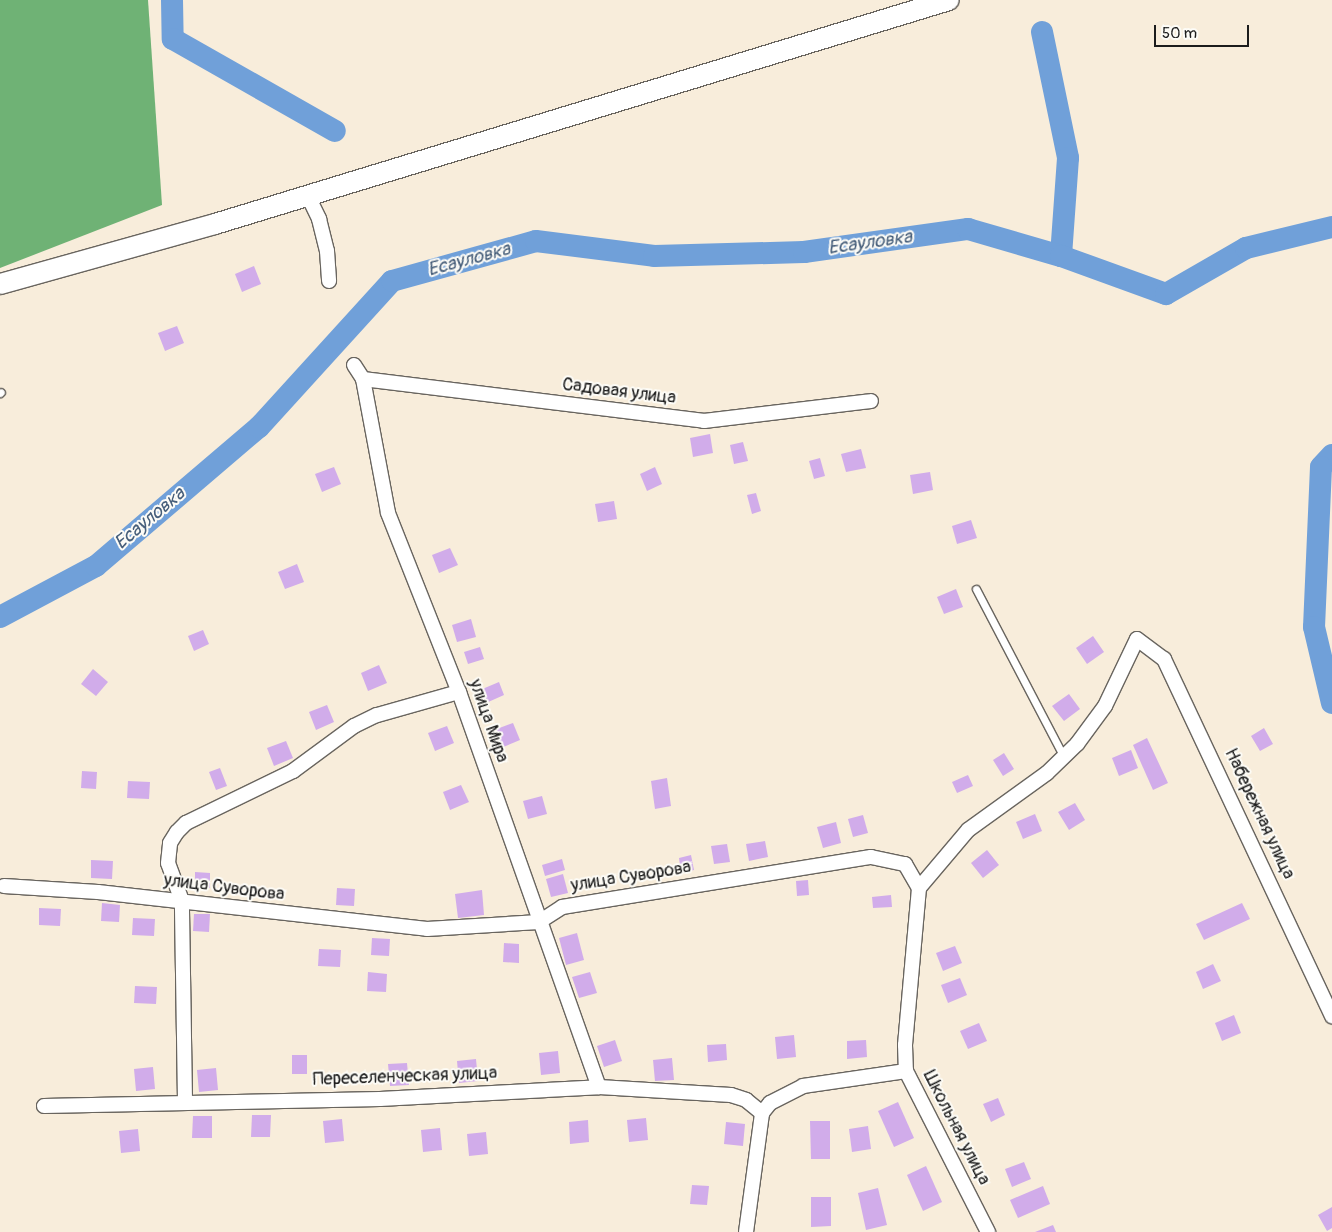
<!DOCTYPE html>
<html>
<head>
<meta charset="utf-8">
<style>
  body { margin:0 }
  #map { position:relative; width:1332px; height:1232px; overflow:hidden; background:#f8eddb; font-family:Pangolin,sans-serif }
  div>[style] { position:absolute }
  .forest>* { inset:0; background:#6fb275 }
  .river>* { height:22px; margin:-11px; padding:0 11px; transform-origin:11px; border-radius:11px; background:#70a0d9 }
  .building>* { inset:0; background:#d1acea }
  .roads { filter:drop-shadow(1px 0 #69655f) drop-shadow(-1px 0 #69655f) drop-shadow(0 1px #69655f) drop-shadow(0 -1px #69655f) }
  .lane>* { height:7px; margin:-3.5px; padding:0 3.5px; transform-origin:3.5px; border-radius:3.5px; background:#fff }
  .street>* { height:14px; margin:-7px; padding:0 7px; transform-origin:7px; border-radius:7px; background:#fff }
  .secondary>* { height:20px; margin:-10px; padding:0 10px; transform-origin:10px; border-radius:10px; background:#fff }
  span { translate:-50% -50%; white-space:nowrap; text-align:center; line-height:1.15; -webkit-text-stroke:4px #fdfcf7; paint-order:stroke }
  .street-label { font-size:18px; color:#1c1c1c }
  .water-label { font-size:19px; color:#465e7a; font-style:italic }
  .scale { position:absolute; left:1154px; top:25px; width:95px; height:22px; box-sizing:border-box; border:2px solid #1c1c1c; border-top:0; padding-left:6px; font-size:15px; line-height:18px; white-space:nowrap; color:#1c1c1c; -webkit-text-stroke:4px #fdfcf7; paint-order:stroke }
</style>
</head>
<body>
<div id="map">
  <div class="forest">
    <div style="clip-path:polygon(0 0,148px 0,162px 205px,0 268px)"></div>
  </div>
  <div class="river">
    <div style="left:172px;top:0;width:39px;rotate:89deg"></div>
    <div style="left:173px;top:39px;width:186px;rotate:29.6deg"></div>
    <div style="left:1042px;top:32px;width:129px;rotate:78.3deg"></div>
    <div style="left:1068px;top:158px;width:98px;rotate:94.1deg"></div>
    <div style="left:1332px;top:455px;width:16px;rotate:133deg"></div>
    <div style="left:1321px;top:467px;width:160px;rotate:92.5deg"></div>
    <div style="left:1314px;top:627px;width:78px;rotate:76.7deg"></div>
    <div style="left:0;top:617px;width:109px;rotate:-28deg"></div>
    <div style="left:96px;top:566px;width:214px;rotate:-40.5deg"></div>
    <div style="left:259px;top:427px;width:197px;rotate:-47.7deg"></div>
    <div style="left:392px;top:281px;width:149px;rotate:-15.5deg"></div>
    <div style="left:536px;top:241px;width:119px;rotate:7.2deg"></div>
    <div style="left:654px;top:256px;width:150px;rotate:-1.5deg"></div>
    <div style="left:804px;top:252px;width:166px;rotate:-8deg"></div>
    <div style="left:968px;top:229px;width:97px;rotate:16.2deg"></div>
    <div style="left:1061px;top:256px;width:112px;rotate:19.9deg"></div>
    <div style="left:1166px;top:294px;width:92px;rotate:-29.9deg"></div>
    <div style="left:1246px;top:248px;width:89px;rotate:-13.7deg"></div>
  </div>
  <div class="building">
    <div style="clip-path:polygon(254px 266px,261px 284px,242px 292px,235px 274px)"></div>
    <div style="clip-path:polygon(177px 326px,184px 343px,165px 351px,158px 333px)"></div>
    <div style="clip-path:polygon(710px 434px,713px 453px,693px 457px,690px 438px)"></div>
    <div style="clip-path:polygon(743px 442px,748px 461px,734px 464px,730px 445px)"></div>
    <div style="clip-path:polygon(861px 449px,866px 468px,846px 472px,841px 454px)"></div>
    <div style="clip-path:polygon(820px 458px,825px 476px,814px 479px,809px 461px)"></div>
    <div style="clip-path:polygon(334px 467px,341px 484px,322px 492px,315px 474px)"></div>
    <div style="clip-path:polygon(655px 467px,662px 484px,647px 491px,640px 474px)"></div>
    <div style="clip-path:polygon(930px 472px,933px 490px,913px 494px,910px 475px)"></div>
    <div style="clip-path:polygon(756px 493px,761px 511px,752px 514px,747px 495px)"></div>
    <div style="clip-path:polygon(614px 501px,617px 519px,598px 522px,595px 504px)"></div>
    <div style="clip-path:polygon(971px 520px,977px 538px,957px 544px,952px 526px)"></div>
    <div style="clip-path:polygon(450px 548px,458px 565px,439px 573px,432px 555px)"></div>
    <div style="clip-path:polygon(297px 564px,304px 582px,285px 589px,278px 572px)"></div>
    <div style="clip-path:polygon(956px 589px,963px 607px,944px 614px,937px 597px)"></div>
    <div style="clip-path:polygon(471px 619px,476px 637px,457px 642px,452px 625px)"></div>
    <div style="clip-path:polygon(203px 630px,209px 644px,194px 651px,188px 636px)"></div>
    <div style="clip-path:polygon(1093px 636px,1104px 652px,1087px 664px,1076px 648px)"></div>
    <div style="clip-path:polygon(480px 647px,484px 659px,468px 664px,464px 652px)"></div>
    <div style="clip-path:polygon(379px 665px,387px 683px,368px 691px,361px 673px)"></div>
    <div style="clip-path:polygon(93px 669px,108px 682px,96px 696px,81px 684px)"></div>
    <div style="clip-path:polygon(499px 682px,504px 695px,486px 703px,480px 690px)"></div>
    <div style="clip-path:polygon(1069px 694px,1080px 709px,1064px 721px,1052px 706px)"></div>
    <div style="clip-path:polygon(327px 705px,334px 722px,316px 730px,309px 712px)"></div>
    <div style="clip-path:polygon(513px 723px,520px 740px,501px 748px,494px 730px)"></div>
    <div style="clip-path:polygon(447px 726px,454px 743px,435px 751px,428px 733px)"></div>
    <div style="clip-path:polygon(1264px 728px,1273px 744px,1260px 751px,1251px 736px)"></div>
    <div style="clip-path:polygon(1147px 738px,1168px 783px,1153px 790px,1133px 745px)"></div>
    <div style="clip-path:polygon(286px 741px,293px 758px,274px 766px,267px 748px)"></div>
    <div style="clip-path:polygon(1131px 750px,1138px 768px,1119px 776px,1112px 758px)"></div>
    <div style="clip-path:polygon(1004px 753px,1014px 769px,1003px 776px,993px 760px)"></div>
    <div style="clip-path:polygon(220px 768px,227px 786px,216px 790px,209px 772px)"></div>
    <div style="clip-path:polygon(82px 771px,97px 772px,96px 789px,81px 788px)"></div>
    <div style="clip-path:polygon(968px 775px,973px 786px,957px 793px,952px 782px)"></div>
    <div style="clip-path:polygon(667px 778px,671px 806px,655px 809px,651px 781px)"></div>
    <div style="clip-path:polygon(128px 781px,150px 782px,149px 799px,127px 798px)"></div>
    <div style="clip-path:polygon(461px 785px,469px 802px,450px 810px,443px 792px)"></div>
    <div style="clip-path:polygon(542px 796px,547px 814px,528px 819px,523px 801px)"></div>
    <div style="clip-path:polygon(1075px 803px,1085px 820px,1069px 830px,1058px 812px)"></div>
    <div style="clip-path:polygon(1035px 814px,1042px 831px,1023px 839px,1016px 822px)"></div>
    <div style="clip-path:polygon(863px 815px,868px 833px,853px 837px,848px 819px)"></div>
    <div style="clip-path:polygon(836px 822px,841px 843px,823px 848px,817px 827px)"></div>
    <div style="clip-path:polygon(765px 841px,768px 857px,749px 861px,746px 844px)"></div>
    <div style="clip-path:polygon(727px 844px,730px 862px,714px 864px,711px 846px)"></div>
    <div style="clip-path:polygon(987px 850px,999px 865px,983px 878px,971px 863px)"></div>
    <div style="clip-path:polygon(691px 855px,694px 870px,681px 873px,679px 858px)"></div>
    <div style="clip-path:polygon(562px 859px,565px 870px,545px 876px,542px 865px)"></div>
    <div style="clip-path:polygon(91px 860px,113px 861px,112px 879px,91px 878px)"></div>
    <div style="clip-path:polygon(195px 872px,210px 873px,210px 888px,195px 887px)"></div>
    <div style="clip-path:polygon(563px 874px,568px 893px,551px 897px,546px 879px)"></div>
    <div style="clip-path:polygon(808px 880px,809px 895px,797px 896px,796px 881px)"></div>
    <div style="clip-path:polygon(337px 888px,355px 889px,354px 906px,336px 905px)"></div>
    <div style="clip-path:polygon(482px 890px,484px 915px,458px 918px,455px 894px)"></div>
    <div style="clip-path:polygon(891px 895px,892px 907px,873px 908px,872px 897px)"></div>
    <div style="clip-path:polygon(102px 903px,120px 905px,119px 922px,101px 921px)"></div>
    <div style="clip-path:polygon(1242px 903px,1250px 919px,1204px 940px,1196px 924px)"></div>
    <div style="clip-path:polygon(39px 908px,61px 909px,60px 926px,39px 925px)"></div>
    <div style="clip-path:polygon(194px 914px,210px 914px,209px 932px,193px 931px)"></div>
    <div style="clip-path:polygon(133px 918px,155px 919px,154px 936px,132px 935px)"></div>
    <div style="clip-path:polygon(577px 933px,584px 960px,566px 965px,559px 938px)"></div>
    <div style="clip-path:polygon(372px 938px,390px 939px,389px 956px,371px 955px)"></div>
    <div style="clip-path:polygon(504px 943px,519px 944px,519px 963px,503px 962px)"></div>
    <div style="clip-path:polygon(955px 946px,962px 963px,943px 971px,936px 953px)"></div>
    <div style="clip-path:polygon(319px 949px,341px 950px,340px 967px,318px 966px)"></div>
    <div style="clip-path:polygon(1213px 964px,1221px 981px,1203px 989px,1196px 972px)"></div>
    <div style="clip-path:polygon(368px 972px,387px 974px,386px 992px,367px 991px)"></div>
    <div style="clip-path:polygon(590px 972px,597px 993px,579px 998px,572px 977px)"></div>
    <div style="clip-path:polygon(960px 978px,967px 995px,948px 1003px,941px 985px)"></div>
    <div style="clip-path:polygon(135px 986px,157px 987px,156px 1004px,134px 1003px)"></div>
    <div style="clip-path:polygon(1234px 1015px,1241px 1033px,1222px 1041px,1215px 1023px)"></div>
    <div style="clip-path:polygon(979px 1023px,987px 1041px,968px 1049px,960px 1031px)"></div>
    <div style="clip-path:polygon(794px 1035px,796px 1057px,777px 1059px,775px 1037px)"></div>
    <div style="clip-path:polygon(615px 1040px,622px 1061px,604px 1067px,597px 1046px)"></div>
    <div style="clip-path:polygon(866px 1040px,867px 1057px,847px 1059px,847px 1041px)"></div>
    <div style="clip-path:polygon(726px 1044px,727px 1060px,708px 1062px,707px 1045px)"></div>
    <div style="clip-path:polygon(558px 1051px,560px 1073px,541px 1075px,539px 1053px)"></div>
    <div style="clip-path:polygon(292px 1055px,307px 1055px,307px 1074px,292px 1074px)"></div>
    <div style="clip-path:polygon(672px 1058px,674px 1080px,655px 1081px,653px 1060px)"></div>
    <div style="clip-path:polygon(476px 1059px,478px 1081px,459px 1083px,457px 1061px)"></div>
    <div style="clip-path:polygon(407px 1063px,409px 1085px,390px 1086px,388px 1064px)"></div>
    <div style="clip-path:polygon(153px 1067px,155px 1089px,136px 1091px,134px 1069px)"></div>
    <div style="clip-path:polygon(216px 1068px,218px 1090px,199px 1092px,197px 1070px)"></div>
    <div style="clip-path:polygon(998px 1098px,1005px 1115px,991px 1122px,983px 1104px)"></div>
    <div style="clip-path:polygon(898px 1102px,914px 1138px,894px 1147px,878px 1111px)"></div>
    <div style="clip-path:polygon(252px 1115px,271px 1115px,270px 1137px,251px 1137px)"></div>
    <div style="clip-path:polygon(193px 1116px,212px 1116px,212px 1138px,192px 1138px)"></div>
    <div style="clip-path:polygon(646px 1118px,648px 1140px,629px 1142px,627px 1120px)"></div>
    <div style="clip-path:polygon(342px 1119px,344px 1141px,325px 1143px,323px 1121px)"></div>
    <div style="clip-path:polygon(588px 1120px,589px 1142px,570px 1144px,569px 1122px)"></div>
    <div style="clip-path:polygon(810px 1121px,830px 1121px,830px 1159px,811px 1159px)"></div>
    <div style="clip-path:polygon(726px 1122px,745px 1124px,743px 1146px,724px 1144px)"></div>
    <div style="clip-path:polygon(868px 1126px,871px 1149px,852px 1152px,849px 1129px)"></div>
    <div style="clip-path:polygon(440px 1128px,442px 1150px,423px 1152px,421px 1130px)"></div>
    <div style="clip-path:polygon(138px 1129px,140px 1151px,121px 1153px,119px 1131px)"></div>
    <div style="clip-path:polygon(486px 1132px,488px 1154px,469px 1156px,467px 1134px)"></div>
    <div style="clip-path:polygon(1024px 1162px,1031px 1179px,1012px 1187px,1005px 1169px)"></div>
    <div style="clip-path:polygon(926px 1166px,942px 1202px,923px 1211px,907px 1175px)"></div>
    <div style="clip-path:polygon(692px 1185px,709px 1186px,707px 1205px,690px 1204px)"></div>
    <div style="clip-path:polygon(1043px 1186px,1050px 1204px,1018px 1218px,1010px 1200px)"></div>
    <div style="clip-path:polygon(878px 1188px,887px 1225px,866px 1230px,858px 1193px)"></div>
    <div style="clip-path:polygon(811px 1197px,831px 1197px,831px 1226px,811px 1227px)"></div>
    <div style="clip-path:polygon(1332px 1207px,1332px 1228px,1327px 1231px,1318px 1215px)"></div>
    <div style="clip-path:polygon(1053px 1225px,1056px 1232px,1035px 1232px)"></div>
  </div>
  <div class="roads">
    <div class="lane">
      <div style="left:0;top:393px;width:1px;rotate:-45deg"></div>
      <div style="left:976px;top:589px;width:190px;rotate:62.4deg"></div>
    </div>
    <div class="street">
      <div style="left:307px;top:194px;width:28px;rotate:64deg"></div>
      <div style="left:319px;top:219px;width:33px;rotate:76deg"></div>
      <div style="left:327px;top:251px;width:30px;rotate:86deg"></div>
      <div style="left:354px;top:365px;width:17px;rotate:57deg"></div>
      <div style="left:363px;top:379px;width:136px;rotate:79.4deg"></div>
      <div style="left:388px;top:513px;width:193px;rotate:68.4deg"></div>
      <div style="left:459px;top:692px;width:419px;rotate:70.5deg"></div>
      <div style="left:363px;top:379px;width:344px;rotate:7deg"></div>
      <div style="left:704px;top:421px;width:168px;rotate:-6.8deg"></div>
      <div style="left:4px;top:886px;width:94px;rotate:3.7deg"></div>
      <div style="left:98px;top:892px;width:331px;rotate:6.4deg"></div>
      <div style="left:427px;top:929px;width:112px;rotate:-3.6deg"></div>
      <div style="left:539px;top:922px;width:27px;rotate:-33deg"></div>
      <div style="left:562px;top:907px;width:313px;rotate:-9.2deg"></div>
      <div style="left:871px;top:857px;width:35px;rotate:12deg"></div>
      <div style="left:905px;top:864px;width:28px;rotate:60deg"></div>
      <div style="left:919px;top:888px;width:76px;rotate:-49.8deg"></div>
      <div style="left:968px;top:830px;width:97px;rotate:-35.8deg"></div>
      <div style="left:1047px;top:773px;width:42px;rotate:-44deg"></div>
      <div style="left:1077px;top:744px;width:47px;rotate:-53.6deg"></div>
      <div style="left:1105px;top:706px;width:74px;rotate:-64.5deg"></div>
      <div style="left:1137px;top:639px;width:34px;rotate:37deg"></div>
      <div style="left:1164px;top:659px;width:395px;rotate:64.8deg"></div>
      <div style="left:919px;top:888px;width:158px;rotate:95.1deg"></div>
      <div style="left:905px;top:1045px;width:26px;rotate:88deg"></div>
      <div style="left:906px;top:1071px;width:181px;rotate:63deg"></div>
      <div style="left:185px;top:1101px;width:200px;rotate:-90.9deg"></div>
      <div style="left:182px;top:901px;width:40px;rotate:-110.2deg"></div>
      <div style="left:168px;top:863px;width:20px;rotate:-84deg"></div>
      <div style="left:170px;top:843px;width:13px;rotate:-58deg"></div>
      <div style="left:177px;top:832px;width:13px;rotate:-45deg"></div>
      <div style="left:186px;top:823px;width:119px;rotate:-25.9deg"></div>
      <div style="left:293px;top:771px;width:76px;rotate:-36.4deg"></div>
      <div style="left:354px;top:726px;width:25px;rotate:-26deg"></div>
      <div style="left:377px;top:715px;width:85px;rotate:-15.7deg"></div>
      <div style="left:44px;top:1106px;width:336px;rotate:-1.2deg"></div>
      <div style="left:380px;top:1099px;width:219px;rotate:-3.1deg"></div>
      <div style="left:599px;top:1087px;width:132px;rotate:3.5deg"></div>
      <div style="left:731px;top:1095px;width:16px;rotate:18deg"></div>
      <div style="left:746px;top:1100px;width:21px;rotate:39deg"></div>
      <div style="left:746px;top:1232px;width:120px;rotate:-82.3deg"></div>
      <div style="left:762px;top:1113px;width:13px;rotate:-51deg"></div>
      <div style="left:770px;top:1103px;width:37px;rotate:-27deg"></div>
      <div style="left:803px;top:1086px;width:104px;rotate:-8.3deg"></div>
    </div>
    <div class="secondary">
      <div style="left:0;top:284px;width:223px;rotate:-15.6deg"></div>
      <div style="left:215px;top:224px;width:767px;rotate:-16.97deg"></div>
    </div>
  </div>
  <div class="street-label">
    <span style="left:619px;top:392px;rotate:7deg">Садовая улица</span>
    <span style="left:488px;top:721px;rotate:71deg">улица Мира</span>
    <span style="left:1259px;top:814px;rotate:65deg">Набережная улица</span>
    <span style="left:631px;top:877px;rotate:-9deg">улица Суворова</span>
    <span style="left:224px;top:888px;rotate:7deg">улица Суворова</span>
    <span style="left:405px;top:1077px;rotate:-2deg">Переселенческая улица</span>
    <span style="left:956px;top:1128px;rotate:63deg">Школьная улица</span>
  </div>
  <div class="water-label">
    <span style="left:870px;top:243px;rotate:-8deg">Есауловка</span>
    <span style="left:469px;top:260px;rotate:-15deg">Есауловка</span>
    <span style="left:150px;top:519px;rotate:-40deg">Есауловка</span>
  </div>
  <div class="scale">50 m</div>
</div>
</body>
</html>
